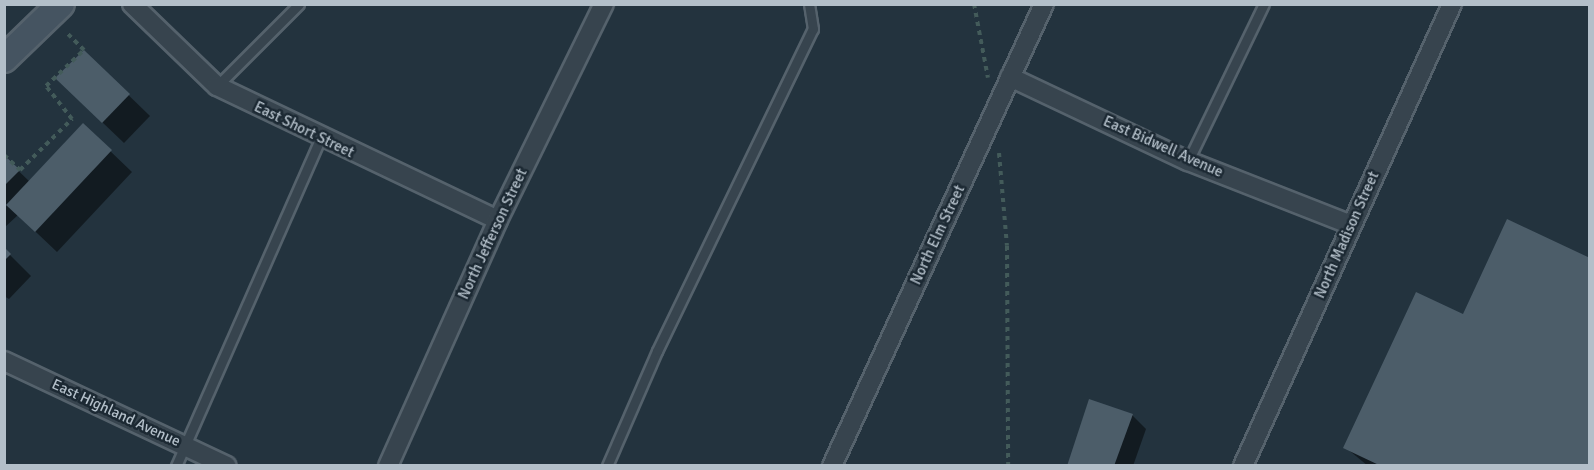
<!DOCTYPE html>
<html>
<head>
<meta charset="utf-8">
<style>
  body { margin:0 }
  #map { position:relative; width:1594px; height:470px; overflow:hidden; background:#23333e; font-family:Signika,sans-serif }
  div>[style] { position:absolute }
  .shadow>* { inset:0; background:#0007 }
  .building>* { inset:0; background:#4c5d69 }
  .path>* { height:4px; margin-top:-2px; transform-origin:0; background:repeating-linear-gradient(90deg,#435b5a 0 4.5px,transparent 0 9px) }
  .roads { filter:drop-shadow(2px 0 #55626c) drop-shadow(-2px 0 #55626c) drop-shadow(0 2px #55626c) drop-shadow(0 -2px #55626c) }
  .service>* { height:9px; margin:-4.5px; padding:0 4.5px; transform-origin:4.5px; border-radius:4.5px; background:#37444e }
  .minor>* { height:18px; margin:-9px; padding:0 9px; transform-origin:9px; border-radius:9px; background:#37444e }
  .secondary>* { height:26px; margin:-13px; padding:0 13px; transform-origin:13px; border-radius:13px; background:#455461 }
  span { translate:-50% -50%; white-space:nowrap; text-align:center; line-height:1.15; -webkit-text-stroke:5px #1c2933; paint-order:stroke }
  .street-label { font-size:15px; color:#b3bfc9 }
  .frame { position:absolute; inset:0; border:6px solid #b3bfc9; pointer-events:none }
</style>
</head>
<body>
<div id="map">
  <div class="shadow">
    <div style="clip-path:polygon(84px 52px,150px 116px,124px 143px,78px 99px)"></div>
    <div style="clip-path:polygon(83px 125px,132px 172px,57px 252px,18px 215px,4px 228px,4px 157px,30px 182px)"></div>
    <div style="clip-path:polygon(4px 249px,31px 276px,9px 299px,4px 296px)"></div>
    <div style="clip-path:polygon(1463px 316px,1590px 466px,1368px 466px,1345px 447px)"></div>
    <div style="clip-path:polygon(1132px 415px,1146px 429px,1133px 466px,1068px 466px)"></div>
  </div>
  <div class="building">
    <div style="clip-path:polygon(84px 50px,130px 94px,102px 123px,55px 78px)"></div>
    <div style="clip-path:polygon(83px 123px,112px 150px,35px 232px,6px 205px)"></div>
    <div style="clip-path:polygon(4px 155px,20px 170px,4px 186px)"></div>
    <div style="clip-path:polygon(1507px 219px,1590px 258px,1590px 466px,1381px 466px,1343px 448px,1416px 292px,1463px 314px)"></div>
    <div style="clip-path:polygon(4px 247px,11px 254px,4px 261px)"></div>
    <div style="clip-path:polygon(1089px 399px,1133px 414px,1114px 466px,1067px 466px)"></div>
  </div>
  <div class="path">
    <div style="left:974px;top:4px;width:75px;rotate:79.3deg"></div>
    <div style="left:999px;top:153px;width:93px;rotate:85.1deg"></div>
    <div style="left:1007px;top:246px;width:220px;rotate:89.7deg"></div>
    <div style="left:4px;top:155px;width:22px;rotate:43deg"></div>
    <div style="left:20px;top:170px;width:73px;rotate:-44.4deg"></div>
    <div style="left:72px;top:119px;width:42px;rotate:-128.2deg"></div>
    <div style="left:46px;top:86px;width:52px;rotate:-43.5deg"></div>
    <div style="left:84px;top:50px;width:25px;rotate:-135deg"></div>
  </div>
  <div class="roads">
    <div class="service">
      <div style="left:217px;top:86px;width:116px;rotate:-45deg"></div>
      <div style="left:1188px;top:161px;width:174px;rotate:-64.2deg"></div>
      <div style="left:176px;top:466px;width:359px;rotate:-66.2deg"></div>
      <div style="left:607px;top:466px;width:125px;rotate:-66.5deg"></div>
      <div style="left:657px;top:351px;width:358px;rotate:-64.2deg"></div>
      <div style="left:813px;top:29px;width:25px;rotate:-99deg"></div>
    </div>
    <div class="minor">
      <div style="left:132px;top:4px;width:118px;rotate:44deg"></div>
      <div style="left:217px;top:86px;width:311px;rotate:25.5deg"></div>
      <div style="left:1010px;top:77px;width:197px;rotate:25.3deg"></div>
      <div style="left:1188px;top:161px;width:175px;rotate:21.4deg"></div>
      <div style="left:4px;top:361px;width:246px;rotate:25.2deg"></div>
      <div style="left:388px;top:466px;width:269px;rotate:-65.9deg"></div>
      <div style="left:498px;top:220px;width:241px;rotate:-63.9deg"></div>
      <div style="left:832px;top:466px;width:508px;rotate:-65.35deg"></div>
      <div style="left:1243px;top:466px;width:507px;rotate:-65.66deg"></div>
    </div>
    <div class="secondary">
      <div style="left:4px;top:59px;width:79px;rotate:-44deg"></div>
    </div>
  </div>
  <div class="street-label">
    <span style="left:304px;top:130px;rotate:26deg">East Short Street</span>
    <span style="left:1163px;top:147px;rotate:24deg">East Bidwell Avenue</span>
    <span style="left:493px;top:234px;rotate:-65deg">North Jefferson Street</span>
    <span style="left:938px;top:235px;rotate:-65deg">North Elm Street</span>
    <span style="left:1347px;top:235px;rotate:-66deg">North Madison Street</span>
    <span style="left:116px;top:413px;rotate:25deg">East Highland Avenue</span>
  </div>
  <div class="frame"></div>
</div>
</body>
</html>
